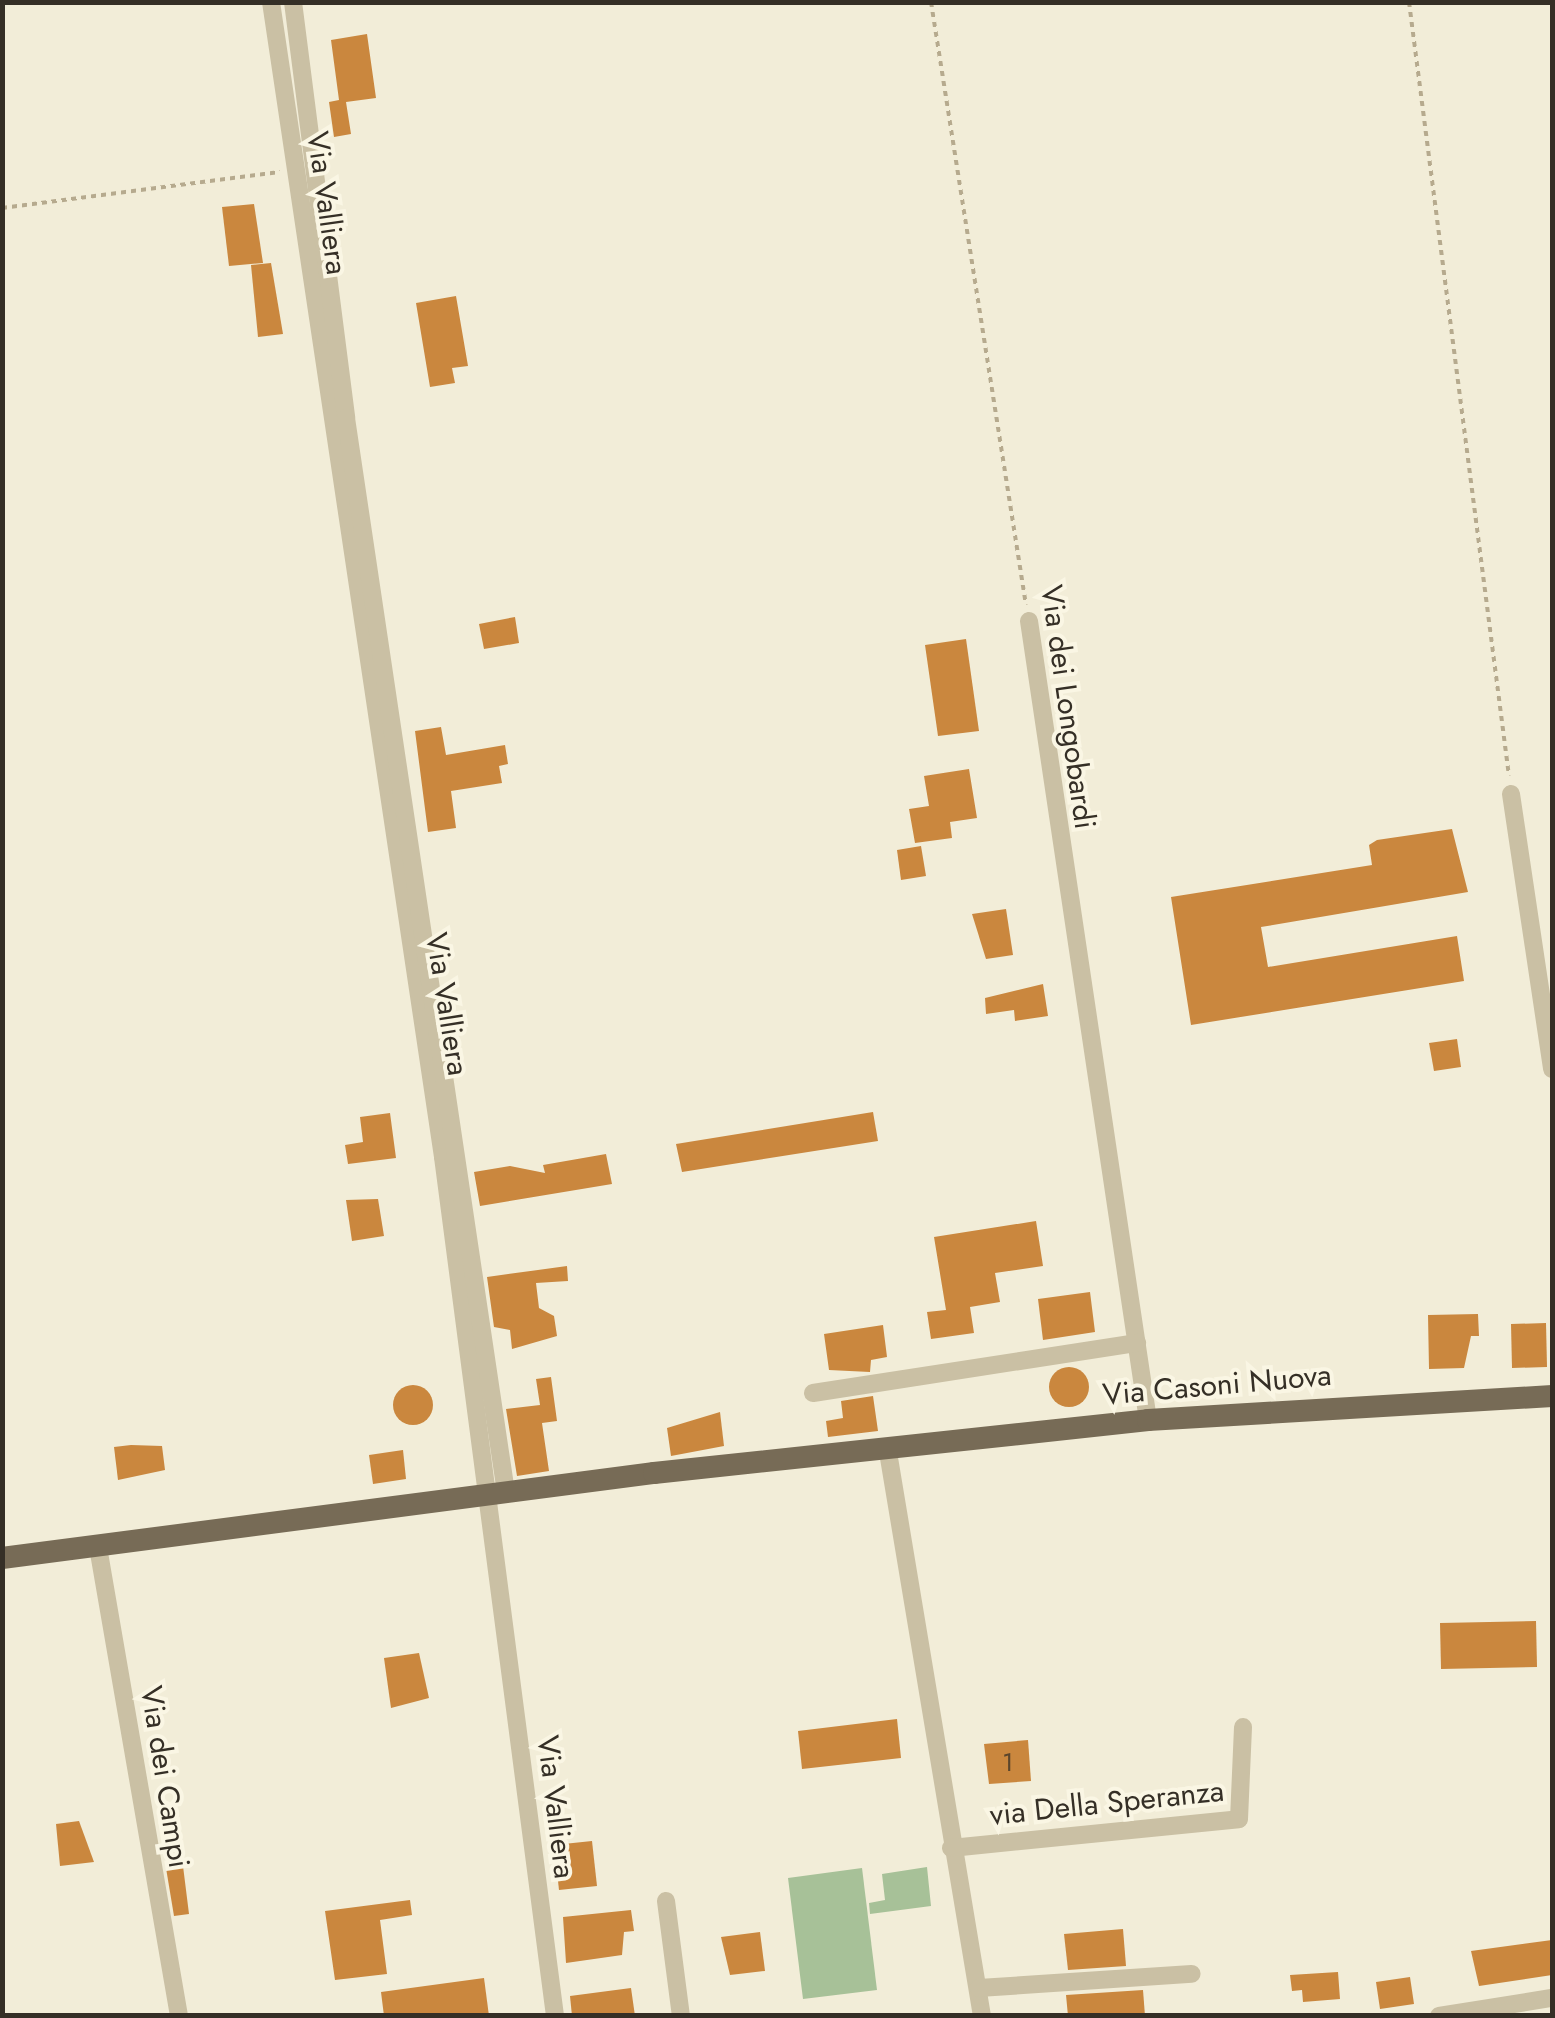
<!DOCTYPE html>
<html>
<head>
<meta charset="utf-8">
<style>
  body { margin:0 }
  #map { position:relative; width:1555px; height:2018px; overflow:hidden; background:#f2edd8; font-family:Jost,sans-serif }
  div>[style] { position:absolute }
  .green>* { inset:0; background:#a7c198 }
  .building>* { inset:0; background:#ca873e }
  .round { border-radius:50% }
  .path>* { height:4px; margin-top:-2px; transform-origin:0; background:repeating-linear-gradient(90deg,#b6aa8e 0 5px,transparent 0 10px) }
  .minor>* { height:18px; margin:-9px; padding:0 9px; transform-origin:9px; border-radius:9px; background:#cac0a4 }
  .major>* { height:22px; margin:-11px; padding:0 11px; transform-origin:11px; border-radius:11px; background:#776b56 }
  span { translate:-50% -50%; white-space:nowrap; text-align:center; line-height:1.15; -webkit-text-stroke:8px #faf6e4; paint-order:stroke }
  .number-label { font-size:25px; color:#5a452c }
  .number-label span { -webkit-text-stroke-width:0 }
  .street-label { font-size:30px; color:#352f26 }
  .frame { position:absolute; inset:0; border:5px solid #352f26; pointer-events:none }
</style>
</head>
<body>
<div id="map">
  <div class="green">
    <div style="clip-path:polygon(927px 1867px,931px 1906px,870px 1914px,869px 1903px,885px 1900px,882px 1874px)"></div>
    <div style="clip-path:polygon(862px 1868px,877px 1990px,803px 1999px,788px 1878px)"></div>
  </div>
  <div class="building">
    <div style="clip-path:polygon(367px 34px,376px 98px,346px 102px,351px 134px,334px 137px,329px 102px,339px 100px,331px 40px)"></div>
    <div style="clip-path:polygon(254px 204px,263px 263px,229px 266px,222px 207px)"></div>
    <div style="clip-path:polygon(271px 263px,283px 334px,258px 337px,251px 265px)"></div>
    <div style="clip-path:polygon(456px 296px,468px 366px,452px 368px,455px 383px,430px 387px,416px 303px)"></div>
    <div style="clip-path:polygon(515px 617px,519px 643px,484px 649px,479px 624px)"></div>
    <div style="clip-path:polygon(966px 639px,979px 731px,938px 736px,925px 645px)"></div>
    <div style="clip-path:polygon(441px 727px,446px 755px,505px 745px,508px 764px,499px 766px,502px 783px,451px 791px,456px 828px,428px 832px,415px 731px)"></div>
    <div style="clip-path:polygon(969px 769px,977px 818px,950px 822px,952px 838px,915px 843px,909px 809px,929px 806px,924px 776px)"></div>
    <div style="clip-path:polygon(1452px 829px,1468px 892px,1261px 927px,1268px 967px,1457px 936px,1464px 981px,1191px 1025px,1171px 897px,1372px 865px,1369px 845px,1377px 840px)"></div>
    <div style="clip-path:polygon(921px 846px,926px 876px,901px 880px,897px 850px)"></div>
    <div style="clip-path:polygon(1006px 909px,1013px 955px,986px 959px,972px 914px)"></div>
    <div style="clip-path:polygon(1043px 984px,1048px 1016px,1015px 1021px,1014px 1010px,986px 1014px,985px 998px)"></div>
    <div style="clip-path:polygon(1457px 1039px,1461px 1067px,1434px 1071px,1429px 1043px)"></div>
    <div style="clip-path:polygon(873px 1112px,878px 1141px,682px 1172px,676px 1144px)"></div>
    <div style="clip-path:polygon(390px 1113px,396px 1158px,348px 1164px,345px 1145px,363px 1142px,360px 1117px)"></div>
    <div style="clip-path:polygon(606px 1154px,612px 1184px,480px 1206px,474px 1172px,510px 1166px,545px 1173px,543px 1165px)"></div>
    <div style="clip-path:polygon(378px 1199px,384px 1236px,352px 1241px,346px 1200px)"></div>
    <div style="clip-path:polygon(1036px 1221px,1043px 1266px,995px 1273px,1000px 1302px,970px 1307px,974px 1333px,931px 1339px,927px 1312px,946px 1310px,934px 1237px)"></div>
    <div style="clip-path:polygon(567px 1266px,568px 1281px,536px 1283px,539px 1308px,554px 1316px,557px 1336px,512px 1349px,510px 1330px,494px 1327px,487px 1277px)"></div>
    <div style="clip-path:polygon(1090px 1292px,1095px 1332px,1043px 1340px,1038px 1299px)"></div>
    <div style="clip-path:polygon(1478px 1314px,1479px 1336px,1471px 1336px,1464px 1368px,1429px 1369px,1428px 1315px)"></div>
    <div style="clip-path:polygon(1546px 1323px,1547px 1367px,1512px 1368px,1511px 1324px)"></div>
    <div style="clip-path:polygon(883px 1325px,887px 1357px,871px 1360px,870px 1372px,829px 1370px,824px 1334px)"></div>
    <div class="round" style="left:1049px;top:1367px;width:40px;height:40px"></div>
    <div style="clip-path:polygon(551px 1377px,557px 1421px,542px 1423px,549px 1471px,517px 1476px,506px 1409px,540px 1405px,536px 1379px)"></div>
    <div class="round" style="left:393px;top:1385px;width:40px;height:40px"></div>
    <div style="clip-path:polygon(873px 1396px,878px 1431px,828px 1437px,826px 1421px,843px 1418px,841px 1401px)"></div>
    <div style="clip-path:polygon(720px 1412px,724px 1446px,671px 1456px,667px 1428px)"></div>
    <div style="clip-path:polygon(131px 1445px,162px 1446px,165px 1470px,118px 1480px,114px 1447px)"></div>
    <div style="clip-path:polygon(403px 1450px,406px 1479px,373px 1484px,369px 1455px)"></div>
    <div style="clip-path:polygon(1536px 1621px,1537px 1667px,1441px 1669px,1440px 1623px)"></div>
    <div style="clip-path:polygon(419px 1653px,429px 1698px,391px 1708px,384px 1658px)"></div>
    <div style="clip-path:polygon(897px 1719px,901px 1758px,802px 1769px,798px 1731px)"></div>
    <div style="clip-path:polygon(1028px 1740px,1031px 1781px,989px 1784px,984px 1744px)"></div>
    <div style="clip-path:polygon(79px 1821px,94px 1862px,60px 1866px,56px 1824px)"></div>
    <div style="clip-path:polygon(592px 1841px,597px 1886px,559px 1890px,554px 1845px)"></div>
    <div style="clip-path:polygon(183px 1866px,189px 1914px,174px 1916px,166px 1868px)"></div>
    <div style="clip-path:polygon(410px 1900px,412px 1915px,380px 1920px,387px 1974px,335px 1980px,325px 1911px)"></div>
    <div style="clip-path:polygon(631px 1910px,634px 1931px,624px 1932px,622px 1955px,566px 1963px,563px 1917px)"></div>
    <div style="clip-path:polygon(1123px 1929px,1126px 1966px,1068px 1970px,1064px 1934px)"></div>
    <div style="clip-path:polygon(760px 1932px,765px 1971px,730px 1975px,721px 1937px)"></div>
    <div style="clip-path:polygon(1552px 1940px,1552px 1975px,1479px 1986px,1471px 1951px)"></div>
    <div style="clip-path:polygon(1338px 1972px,1340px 1999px,1303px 2002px,1302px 1990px,1292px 1991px,1290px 1975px)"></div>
    <div style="clip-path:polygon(1410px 1977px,1414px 2004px,1380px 2009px,1376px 1982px)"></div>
    <div style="clip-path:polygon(484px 1978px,489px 2016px,384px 2016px,381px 1992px)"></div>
    <div style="clip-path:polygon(631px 1988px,635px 2016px,572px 2016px,570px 1996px)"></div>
    <div style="clip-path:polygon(1143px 1990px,1145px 2016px,1068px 2016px,1066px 1995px)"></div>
  </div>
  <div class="path">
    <div style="left:931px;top:2px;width:610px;rotate:81.05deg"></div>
    <div style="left:1409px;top:2px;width:780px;rotate:82.64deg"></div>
    <div style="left:2px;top:208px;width:280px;rotate:-7.4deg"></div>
  </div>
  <div class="minor">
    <div style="left:271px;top:2px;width:1168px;rotate:81.53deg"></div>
    <div style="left:443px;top:1157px;width:866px;rotate:82.57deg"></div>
    <div style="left:293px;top:2px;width:419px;rotate:82.7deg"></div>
    <div style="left:346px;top:418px;width:1086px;rotate:81.53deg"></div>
    <div style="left:1029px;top:621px;width:808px;rotate:81.53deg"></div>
    <div style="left:1511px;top:794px;width:278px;rotate:81.5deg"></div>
    <div style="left:813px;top:1393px;width:328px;rotate:-8.8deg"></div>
    <div style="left:888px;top:1452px;width:572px;rotate:80.54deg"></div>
    <div style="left:98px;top:1547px;width:476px;rotate:80.2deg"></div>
    <div style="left:951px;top:1848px;width:289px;rotate:-5.7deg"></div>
    <div style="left:1239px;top:1819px;width:92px;rotate:-87.5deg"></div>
    <div style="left:666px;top:1901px;width:116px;rotate:82.6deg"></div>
    <div style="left:979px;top:1988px;width:213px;rotate:-3.8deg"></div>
    <div style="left:1439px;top:2016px;width:114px;rotate:-9.1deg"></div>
  </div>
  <div class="major">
    <div style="left:2px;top:1558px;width:658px;rotate:-7.43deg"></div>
    <div style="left:654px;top:1473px;width:497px;rotate:-6.1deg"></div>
    <div style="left:1148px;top:1420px;width:405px;rotate:-3.4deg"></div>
  </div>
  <div class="number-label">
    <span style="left:1008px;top:1762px">1</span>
  </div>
  <div class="street-label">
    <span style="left:327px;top:203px;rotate:82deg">Via Valliera</span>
    <span style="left:1068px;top:707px;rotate:82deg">Via dei Longobardi</span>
    <span style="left:447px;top:1004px;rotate:81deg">Via Valliera</span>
    <span style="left:1217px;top:1385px;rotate:-5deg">Via Casoni Nuova</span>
    <span style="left:165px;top:1777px;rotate:81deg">Via dei Campi</span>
    <span style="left:1107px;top:1803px;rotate:-6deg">via Della Speranza</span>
    <span style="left:556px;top:1807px;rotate:83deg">Via Valliera</span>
  </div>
  <div class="frame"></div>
</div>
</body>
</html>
